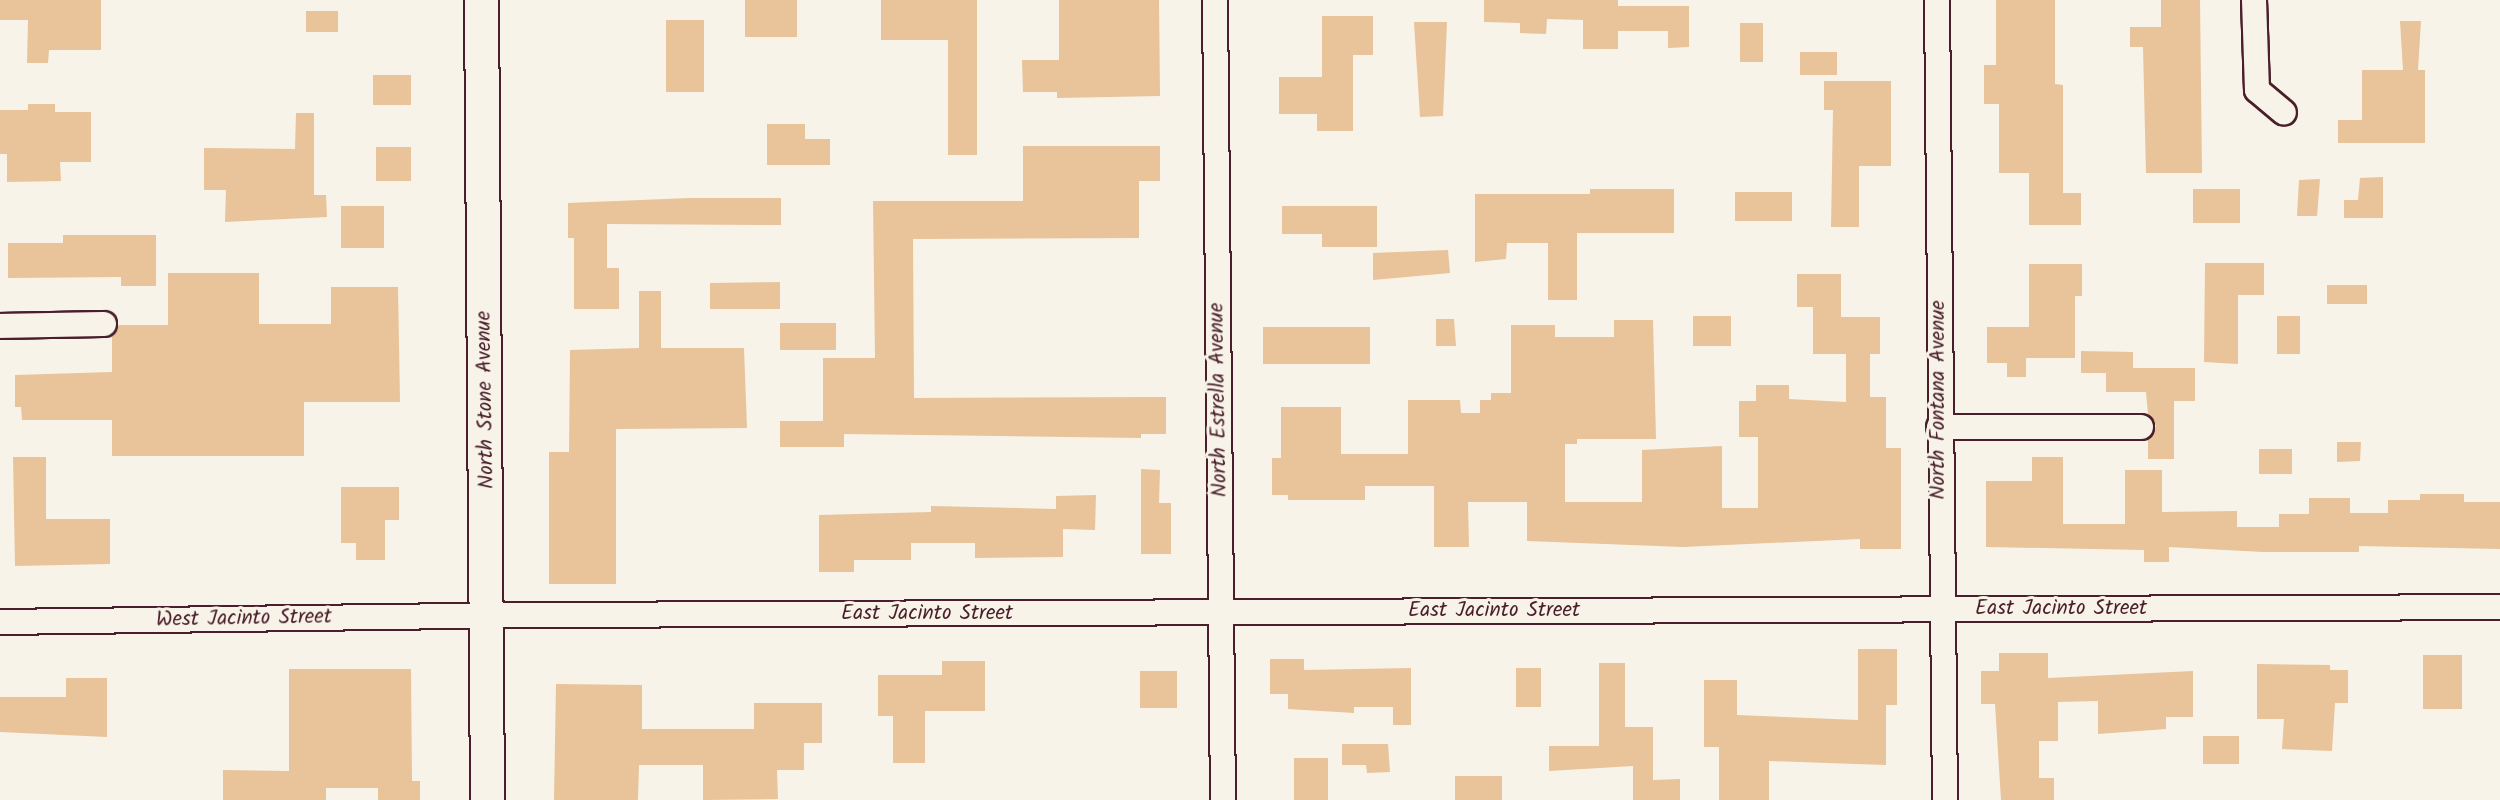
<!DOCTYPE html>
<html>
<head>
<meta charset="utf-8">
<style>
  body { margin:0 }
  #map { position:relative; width:2500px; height:800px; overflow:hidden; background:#f7f3e8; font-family:Kalam,sans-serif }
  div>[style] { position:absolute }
  .building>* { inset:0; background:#e9c399 }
  .roads { filter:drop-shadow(2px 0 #4a1f2b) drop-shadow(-2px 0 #4a1f2b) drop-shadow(0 2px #4a1f2b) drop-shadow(0 -2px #4a1f2b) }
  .minor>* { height:24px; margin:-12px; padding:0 12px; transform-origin:12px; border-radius:12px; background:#f7f3e8 }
  .secondary>* { height:33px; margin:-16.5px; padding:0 16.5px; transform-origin:16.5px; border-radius:16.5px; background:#f7f3e8 }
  span { translate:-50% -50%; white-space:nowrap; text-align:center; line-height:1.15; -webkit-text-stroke:6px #f7f3e8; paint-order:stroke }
  .street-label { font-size:21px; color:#4a1f2b }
</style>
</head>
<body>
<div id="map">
  <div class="building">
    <div style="clip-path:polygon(0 0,101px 0,101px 50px,49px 50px,48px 63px,27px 63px,28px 20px,0 20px)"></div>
    <div style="clip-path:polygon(745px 0,797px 0,797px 37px,745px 37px)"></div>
    <div style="clip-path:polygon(881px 0,977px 0,977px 155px,948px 155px,948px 40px,881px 40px)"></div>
    <div style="clip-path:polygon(1059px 0,1159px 0,1160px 96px,1057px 98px,1057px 92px,1023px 92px,1022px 60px,1059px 60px)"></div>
    <div style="clip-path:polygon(1484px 0,1618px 0,1618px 6px,1689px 6px,1689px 47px,1668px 48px,1668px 31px,1618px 31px,1618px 49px,1583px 49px,1583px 20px,1547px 19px,1546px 34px,1520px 33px,1520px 23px,1484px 22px)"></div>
    <div style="clip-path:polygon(1996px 0,2055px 0,2055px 84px,2063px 85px,2063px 193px,2081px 193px,2081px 225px,2029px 225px,2029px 173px,1999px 173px,1999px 104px,1984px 104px,1984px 65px,1996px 65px)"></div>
    <div style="clip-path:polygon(2161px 0,2200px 0,2202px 173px,2146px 173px,2143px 47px,2130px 47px,2130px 27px,2161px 27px)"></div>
    <div style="clip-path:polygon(306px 11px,338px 11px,338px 32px,306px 32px)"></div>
    <div style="clip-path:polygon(1322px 16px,1373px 16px,1373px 55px,1353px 55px,1353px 131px,1317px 131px,1317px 114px,1279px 114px,1279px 77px,1322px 77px)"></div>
    <div style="clip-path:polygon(666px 20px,704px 20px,704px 92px,666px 92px)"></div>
    <div style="clip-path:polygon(2400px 21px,2421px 21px,2418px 70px,2425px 70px,2425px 143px,2338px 143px,2338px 120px,2362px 120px,2362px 70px,2403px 70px)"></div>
    <div style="clip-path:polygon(1414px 22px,1447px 22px,1443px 116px,1420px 117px)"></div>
    <div style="clip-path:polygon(1740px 23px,1763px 23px,1763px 62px,1740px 62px)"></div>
    <div style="clip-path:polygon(1800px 52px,1837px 52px,1837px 75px,1800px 75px)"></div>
    <div style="clip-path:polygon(373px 75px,411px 75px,411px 105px,373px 105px)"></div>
    <div style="clip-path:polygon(1824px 81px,1891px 81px,1891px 166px,1859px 166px,1859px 227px,1831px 227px,1833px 110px,1824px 110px)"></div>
    <div style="clip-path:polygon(28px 104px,55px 104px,55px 112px,91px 112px,91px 162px,60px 162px,61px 181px,7px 182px,7px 154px,0 154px,0 110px,28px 110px)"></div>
    <div style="clip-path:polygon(296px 113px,314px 113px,314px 195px,326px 195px,327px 217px,225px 222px,226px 190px,204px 190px,204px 148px,295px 149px)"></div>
    <div style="clip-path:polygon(767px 124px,805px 124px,805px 139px,830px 139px,830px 165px,767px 165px)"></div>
    <div style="clip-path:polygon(1023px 146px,1160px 146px,1160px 181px,1139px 181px,1139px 238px,913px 239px,914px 398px,1166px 397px,1166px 434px,1141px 434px,1141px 438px,844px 434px,844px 447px,780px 447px,780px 421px,823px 421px,823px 358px,875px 358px,873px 201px,1023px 201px)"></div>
    <div style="clip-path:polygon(376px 147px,411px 147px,411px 181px,376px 181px)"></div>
    <div style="clip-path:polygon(2383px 177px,2383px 218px,2344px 218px,2344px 200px,2358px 200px,2360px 178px)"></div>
    <div style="clip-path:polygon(2320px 179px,2317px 216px,2297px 216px,2299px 180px)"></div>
    <div style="clip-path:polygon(1590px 189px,1674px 189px,1674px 233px,1577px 233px,1577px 300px,1548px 300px,1548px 243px,1507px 243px,1506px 259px,1475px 262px,1475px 194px,1590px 194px)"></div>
    <div style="clip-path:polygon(2193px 189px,2240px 189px,2240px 223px,2193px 223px)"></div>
    <div style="clip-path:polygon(1735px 192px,1792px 192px,1792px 221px,1735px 221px)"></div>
    <div style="clip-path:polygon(689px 198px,781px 198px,781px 225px,607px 224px,607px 268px,619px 268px,619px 309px,574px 309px,574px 238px,568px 238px,568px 203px)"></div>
    <div style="clip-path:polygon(341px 206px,384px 206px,384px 248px,341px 248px)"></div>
    <div style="clip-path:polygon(1282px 206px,1377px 206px,1377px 247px,1322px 247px,1322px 234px,1282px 234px)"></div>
    <div style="clip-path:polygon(63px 235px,156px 235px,156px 286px,121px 286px,121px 277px,8px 278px,8px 243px,63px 243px)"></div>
    <div style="clip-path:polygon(1448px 250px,1450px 273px,1373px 280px,1373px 253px)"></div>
    <div style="clip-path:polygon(2205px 263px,2264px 263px,2264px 295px,2238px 295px,2238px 364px,2204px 362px)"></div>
    <div style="clip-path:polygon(2029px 264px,2082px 264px,2082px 296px,2075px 296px,2075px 358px,2026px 358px,2026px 377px,2007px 377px,2007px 363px,1987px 363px,1987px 327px,2029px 327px)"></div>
    <div style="clip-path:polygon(168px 273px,259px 273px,259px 324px,331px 324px,331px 287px,398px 287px,400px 402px,304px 402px,304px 456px,112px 456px,112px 420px,22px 420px,21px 407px,15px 407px,15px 375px,112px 372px,112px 336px,119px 325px,168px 325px)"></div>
    <div style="clip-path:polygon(1797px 274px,1841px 274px,1841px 317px,1880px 317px,1880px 354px,1870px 354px,1870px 397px,1886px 397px,1886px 448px,1901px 448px,1901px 549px,1860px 549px,1860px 539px,1683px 547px,1527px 541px,1527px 502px,1468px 502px,1469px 547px,1434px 547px,1434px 486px,1365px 486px,1365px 500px,1288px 500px,1288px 495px,1272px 495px,1272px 458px,1281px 458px,1281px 407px,1341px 407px,1341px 454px,1408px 454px,1408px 400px,1460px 400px,1461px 413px,1480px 413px,1480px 400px,1491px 400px,1491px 393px,1511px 393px,1511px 325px,1555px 325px,1555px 337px,1614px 337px,1614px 320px,1653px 320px,1656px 439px,1577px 439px,1577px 444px,1565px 444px,1565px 502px,1642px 502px,1642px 450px,1722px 446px,1722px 508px,1758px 508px,1758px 437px,1739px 437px,1739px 401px,1756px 401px,1756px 385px,1789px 385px,1789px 399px,1846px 402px,1846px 354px,1813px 354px,1813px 307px,1797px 307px)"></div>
    <div style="clip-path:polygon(780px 282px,780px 309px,710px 309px,710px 283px)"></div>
    <div style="clip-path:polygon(2327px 285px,2367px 285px,2367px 304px,2327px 304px)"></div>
    <div style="clip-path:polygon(639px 291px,661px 291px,661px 348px,744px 348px,747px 428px,616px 429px,616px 584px,549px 584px,549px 452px,569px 452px,570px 350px,639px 348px)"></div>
    <div style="clip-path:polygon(1693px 316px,1731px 316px,1731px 346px,1693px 346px)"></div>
    <div style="clip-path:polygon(2277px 316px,2300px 316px,2300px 354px,2277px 354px)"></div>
    <div style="clip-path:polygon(1436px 319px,1454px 319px,1456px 346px,1436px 346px)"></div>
    <div style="clip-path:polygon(780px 323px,836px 323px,836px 350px,780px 350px)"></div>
    <div style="clip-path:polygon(1263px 327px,1370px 327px,1370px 364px,1263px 364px)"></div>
    <div style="clip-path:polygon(2081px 351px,2133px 352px,2133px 368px,2195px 368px,2195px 401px,2174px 401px,2174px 459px,2148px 459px,2148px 440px,2156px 426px,2148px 414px,2146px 392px,2106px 392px,2106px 373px,2081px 373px)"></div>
    <div style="clip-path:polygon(2337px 442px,2361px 442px,2360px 461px,2337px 462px)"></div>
    <div style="clip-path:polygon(2259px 449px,2292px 449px,2292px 474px,2259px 474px)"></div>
    <div style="clip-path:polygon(13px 457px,46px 457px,46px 519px,110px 519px,110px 564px,15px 566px)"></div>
    <div style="clip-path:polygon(2032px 457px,2063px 457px,2063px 524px,2125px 524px,2125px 470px,2162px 470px,2162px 512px,2237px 511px,2237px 527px,2279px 527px,2279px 514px,2309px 514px,2309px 498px,2350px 498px,2350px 513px,2388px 513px,2388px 500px,2420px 500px,2420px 494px,2464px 494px,2464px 502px,2500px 502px,2500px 549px,2359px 546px,2359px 552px,2263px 552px,2169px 547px,2169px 562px,2144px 562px,2144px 550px,1986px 547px,1986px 481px,2032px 481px)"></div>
    <div style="clip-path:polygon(1141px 469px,1160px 470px,1159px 503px,1171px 503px,1171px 554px,1141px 554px)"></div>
    <div style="clip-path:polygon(341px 487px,399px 487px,399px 520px,385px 520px,385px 560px,356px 560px,356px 543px,341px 543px)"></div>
    <div style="clip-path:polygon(1096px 495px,1095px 530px,1063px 529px,1063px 557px,975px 558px,975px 543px,911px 543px,911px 560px,854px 560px,854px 572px,819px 572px,819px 515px,931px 512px,931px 506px,1056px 509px,1056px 496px)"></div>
    <div style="clip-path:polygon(1858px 649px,1897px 649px,1897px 705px,1886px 705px,1886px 765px,1769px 761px,1769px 800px,1719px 800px,1719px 747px,1704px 747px,1704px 680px,1737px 680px,1737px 715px,1858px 720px)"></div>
    <div style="clip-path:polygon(1999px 653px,2048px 653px,2048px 678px,2193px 671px,2193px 717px,2166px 717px,2166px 729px,2098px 734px,2098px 701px,2058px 702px,2058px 741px,2039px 741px,2039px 778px,2054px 778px,2054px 800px,2001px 800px,1995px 704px,1981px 704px,1981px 671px,1999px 671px)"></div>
    <div style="clip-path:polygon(2423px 655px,2462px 655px,2462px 709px,2423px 709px)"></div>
    <div style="clip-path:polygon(1270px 659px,1304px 659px,1304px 670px,1411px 668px,1411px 725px,1393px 725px,1393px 707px,1354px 707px,1354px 713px,1288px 709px,1288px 694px,1270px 694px)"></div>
    <div style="clip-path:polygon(942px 661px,985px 661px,985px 711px,925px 711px,925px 763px,893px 763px,893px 716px,878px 716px,878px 675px,942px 675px)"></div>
    <div style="clip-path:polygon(1599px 663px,1625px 663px,1625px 727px,1653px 727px,1653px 780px,1680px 779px,1680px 800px,1633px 800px,1633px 766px,1549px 771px,1549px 746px,1599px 746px)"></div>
    <div style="clip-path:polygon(2257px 664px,2330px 665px,2330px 670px,2348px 670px,2348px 703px,2335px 703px,2332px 751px,2282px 749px,2284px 719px,2257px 719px)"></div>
    <div style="clip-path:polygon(1516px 668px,1541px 668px,1541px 707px,1516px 707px)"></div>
    <div style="clip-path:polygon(289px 669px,411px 669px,412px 781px,420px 781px,420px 800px,378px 800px,378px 788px,326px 788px,326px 800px,223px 800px,223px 770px,289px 771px)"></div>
    <div style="clip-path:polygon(1140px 671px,1177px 671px,1177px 708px,1140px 708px)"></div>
    <div style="clip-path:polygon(66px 678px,107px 678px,107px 737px,0 732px,0 697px,66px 697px)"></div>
    <div style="clip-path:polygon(556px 684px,642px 685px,642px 729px,754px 729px,754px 703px,822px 703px,822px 743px,804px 743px,804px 770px,777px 770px,778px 799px,703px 800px,703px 765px,639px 765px,638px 800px,554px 800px)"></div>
    <div style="clip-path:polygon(2203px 736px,2239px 736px,2239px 764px,2203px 764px)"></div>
    <div style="clip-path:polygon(1342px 744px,1388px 744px,1390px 772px,1367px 773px,1366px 765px,1342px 765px)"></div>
    <div style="clip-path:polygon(1294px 758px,1328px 758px,1328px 800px,1294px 800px)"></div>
    <div style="clip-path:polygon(1455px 776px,1502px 776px,1502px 800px,1455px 800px)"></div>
  </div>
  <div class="roads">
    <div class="minor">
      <div style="left:1215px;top:0;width:800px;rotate:89.43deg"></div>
      <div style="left:1937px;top:0;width:800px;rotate:89.43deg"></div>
      <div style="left:2254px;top:0;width:90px;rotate:88.1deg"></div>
      <div style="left:2257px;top:90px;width:35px;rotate:40deg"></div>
      <div style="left:0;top:326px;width:104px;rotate:-1.1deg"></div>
      <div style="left:1939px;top:427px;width:202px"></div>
      <div style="left:0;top:622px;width:535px;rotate:-0.75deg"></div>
      <div style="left:535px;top:615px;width:1965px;rotate:-0.23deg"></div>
    </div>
    <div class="secondary">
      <div style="left:481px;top:0;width:800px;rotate:89.57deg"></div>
    </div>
  </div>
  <div class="street-label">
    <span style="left:486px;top:400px;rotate:-91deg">North Stone Avenue</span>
    <span style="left:1219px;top:400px;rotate:-91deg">North Estrella Avenue</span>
    <span style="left:1939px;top:400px;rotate:-90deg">North Fontana Avenue</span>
    <span style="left:2061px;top:609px">East Jacinto Street</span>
    <span style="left:1494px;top:611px">East Jacinto Street</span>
    <span style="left:927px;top:614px">East Jacinto Street</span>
    <span style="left:244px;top:619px;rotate:-1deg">West Jacinto Street</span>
  </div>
</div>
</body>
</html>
